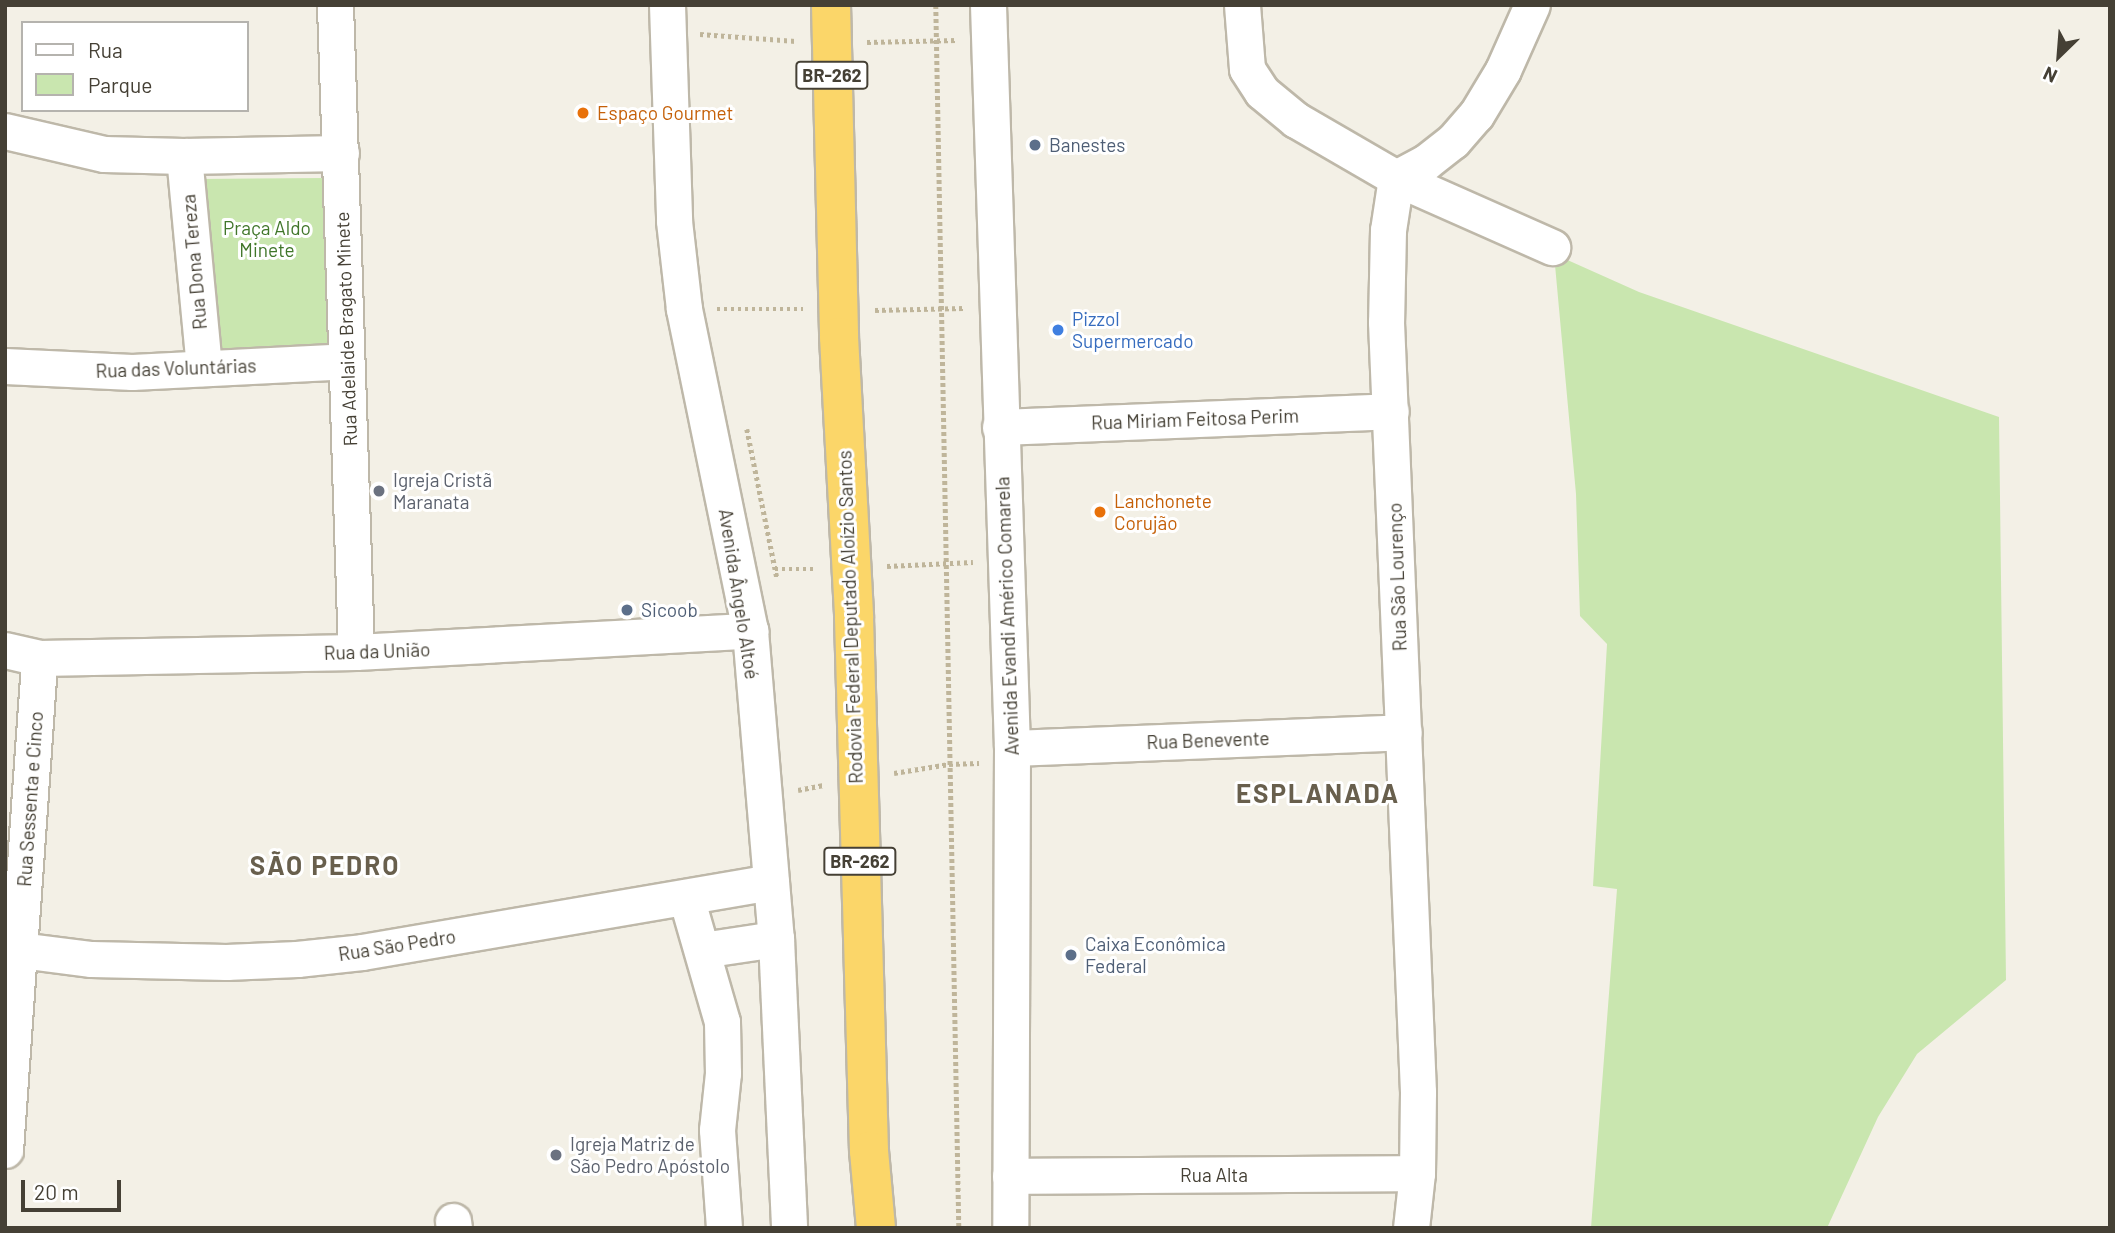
<!DOCTYPE html>
<html>
<head>
<meta charset="utf-8">
<style>
  body { margin:0 }
  #map { position:relative; width:2115px; height:1233px; overflow:hidden; background:#f3f0e6; font-family:Barlow,sans-serif }
  div>[style] { position:absolute }
  .green>* { inset:0; background:#c9e6af }
  .path>* { height:4.5px; margin-top:-2.25px; transform-origin:0; background:repeating-linear-gradient(90deg,#bfb59a 0 3.5px,transparent 0 7px) }
  .roads { filter:drop-shadow(2px 0 #beb8a9) drop-shadow(-2px 0 #beb8a9) drop-shadow(0 2px #beb8a9) drop-shadow(0 -2px #beb8a9) }
  .minor>* { height:35px; margin:-17.5px; padding:0 17.5px; transform-origin:17.5px; border-radius:17.5px; background:#fff }
  .highway>* { height:38px; margin:-19px; padding:0 19px; transform-origin:19px; border-radius:19px; background:#fbd669 }
  .dots>* { width:19px; height:19px; translate:-50% -50%; box-sizing:border-box; border:4px solid #fff; border-radius:50% }
  span { translate:-50% -50%; white-space:nowrap; text-align:center; line-height:1.15; -webkit-text-stroke:6px #fff; paint-order:stroke }
  .shield-label span { padding:2px 5px; background:#fff; border:2px solid; border-radius:5px; -webkit-text-stroke-width:0 }
  .shield-label { font-size:18px; color:#454035; font-weight:700 }
  .food-label { font-size:19px; color:#c56008 }
  .left { translate:0 -50%; text-align:left }
  .service-label { font-size:19px; color:#4e5e75 }
  .park-label { font-size:19px; color:#40762a }
  .street-label { font-size:19px; color:#454035 }
  .shop-label { font-size:19px; color:#366cbe }
  .worship-label { font-size:19px; color:#5b616d }
  .district-label { font-size:26px; color:#685f4d; font-weight:700; letter-spacing:2px }
  .frame { position:absolute; inset:0; border:7px solid #454035; pointer-events:none }
  .legend { position:absolute; left:21px; top:21px; width:228px; height:91px; box-sizing:border-box; background:#fff; border:2px solid #b5b3ae; margin:0; padding:9px 12px; list-style:none; font-size:21px; color:#454035 }
  .legend li { display:flex; align-items:center; gap:14px; height:35px }
  .legend b { width:35px; border:2px solid #b5b3ae }
  .north { position:absolute; left:2024px; top:21px; width:70px; height:70px; -webkit-text-stroke:5px #fff; paint-order:stroke; rotate:205deg; font-size:19px; font-weight:700; line-height:28px; text-align:center; color:#454035 }
  .north::after { content:''; display:block; margin:auto; width:24px; height:32px; background:#454035; clip-path:polygon(50% 0,100% 100%,50% 72%,0 100%) }
  .scale { position:absolute; left:21px; top:1180px; width:100px; height:32px; box-sizing:border-box; border:4px solid #454035; border-top:0; padding-left:9px; font-size:21px; line-height:24px; white-space:nowrap; color:#454035; -webkit-text-stroke:5px #fff; paint-order:stroke }
</style>
</head>
<body>
<div id="map">
  <div class="green">
    <div style="clip-path:polygon(327px 178px,328px 356px,216px 359px,201px 179px)"></div>
    <div style="clip-path:polygon(1554px 254px,1639px 292px,1999px 417px,2006px 980px,1917px 1054px,1878px 1117px,1827px 1228px,1591px 1228px,1617px 889px,1593px 886px,1607px 644px,1580px 616px,1576px 494px)"></div>
  </div>
  <div class="path">
    <div style="left:936px;top:5px;width:1223px;rotate:88.92deg"></div>
    <div style="left:700px;top:34px;width:96px;rotate:4.2deg"></div>
    <div style="left:867px;top:42px;width:90px;rotate:-1.3deg"></div>
    <div style="left:717px;top:309px;width:86px"></div>
    <div style="left:875px;top:310px;width:89px;rotate:-1.3deg"></div>
    <div style="left:747px;top:429px;width:152px;rotate:78.6deg"></div>
    <div style="left:887px;top:566px;width:86px;rotate:-2.7deg"></div>
    <div style="left:775px;top:569px;width:41px"></div>
    <div style="left:894px;top:773px;width:56px;rotate:-9.3deg"></div>
    <div style="left:949px;top:764px;width:30px;rotate:-2deg"></div>
    <div style="left:798px;top:790px;width:26px;rotate:-11deg"></div>
  </div>
  <div class="roads">
    <div class="minor">
      <div style="left:335px;top:5px;width:647px;rotate:88.14deg"></div>
      <div style="left:667px;top:5px;width:216px;rotate:88.1deg"></div>
      <div style="left:674px;top:221px;width:89px;rotate:83.5deg"></div>
      <div style="left:684px;top:309px;width:329px;rotate:78.4deg"></div>
      <div style="left:750px;top:631px;width:309px;rotate:85.2deg"></div>
      <div style="left:776px;top:939px;width:289px;rotate:87.4deg"></div>
      <div style="left:988px;top:5px;width:743px;rotate:88.15deg"></div>
      <div style="left:1012px;top:748px;width:480px;rotate:90.2deg"></div>
      <div style="left:1242px;top:5px;width:64px;rotate:85.5deg"></div>
      <div style="left:1247px;top:69px;width:27px;rotate:57deg"></div>
      <div style="left:1262px;top:92px;width:44px;rotate:39.5deg"></div>
      <div style="left:1296px;top:120px;width:116px;rotate:30.1deg"></div>
      <div style="left:1396px;top:178px;width:171px;rotate:23.9deg"></div>
      <div style="left:5px;top:131px;width:102px;rotate:13.1deg"></div>
      <div style="left:104px;top:154px;width:80px;rotate:1.4deg"></div>
      <div style="left:184px;top:156px;width:157px;rotate:-1.1deg"></div>
      <div style="left:184px;top:156px;width:213px;rotate:84.6deg"></div>
      <div style="left:1396px;top:178px;width:53px;rotate:98.7deg"></div>
      <div style="left:1388px;top:230px;width:92px;rotate:91.2deg"></div>
      <div style="left:1386px;top:322px;width:771px;rotate:87.62deg"></div>
      <div style="left:1418px;top:1092px;width:81px;rotate:90.7deg"></div>
      <div style="left:1417px;top:1173px;width:55px;rotate:96.2deg"></div>
      <div style="left:1396px;top:178px;width:34px;rotate:-28deg"></div>
      <div style="left:1426px;top:162px;width:34px;rotate:-38deg"></div>
      <div style="left:1453px;top:141px;width:35px;rotate:-49deg"></div>
      <div style="left:1476px;top:115px;width:52px;rotate:-59deg"></div>
      <div style="left:1503px;top:70px;width:71px;rotate:-66deg"></div>
      <div style="left:5px;top:366px;width:127px;rotate:2.7deg"></div>
      <div style="left:132px;top:372px;width:214px;rotate:-2.9deg"></div>
      <div style="left:1000px;top:427px;width:391px;rotate:-2.3deg"></div>
      <div style="left:5px;top:650px;width:35px;rotate:13deg"></div>
      <div style="left:39px;top:658px;width:317px;rotate:-1.1deg"></div>
      <div style="left:356px;top:652px;width:395px;rotate:-3.1deg"></div>
      <div style="left:1012px;top:748px;width:392px;rotate:-2.3deg"></div>
      <div style="left:686px;top:897px;width:130px;rotate:73.9deg"></div>
      <div style="left:722px;top:1022px;width:51px;rotate:88.9deg"></div>
      <div style="left:723px;top:1073px;width:57px;rotate:96deg"></div>
      <div style="left:717px;top:1130px;width:98px;rotate:85.9deg"></div>
      <div style="left:20px;top:950px;width:72px;rotate:7.2deg"></div>
      <div style="left:91px;top:959px;width:135px;rotate:1.3deg"></div>
      <div style="left:226px;top:962px;width:71px;rotate:-2.4deg"></div>
      <div style="left:297px;top:959px;width:65px;rotate:-6.1deg"></div>
      <div style="left:362px;top:952px;width:415px;rotate:-9.7deg"></div>
      <div style="left:702px;top:950px;width:75px;rotate:-8.5deg"></div>
      <div style="left:5px;top:1150px;width:493px;rotate:-86deg"></div>
      <div style="left:1010px;top:1176px;width:407px;rotate:-0.4deg"></div>
      <div style="left:453px;top:1221px;width:7px;rotate:82deg"></div>
    </div>
    <div class="highway">
      <div style="left:831px;top:5px;width:332px;rotate:88.6deg"></div>
      <div style="left:839px;top:337px;width:281px;rotate:86.9deg"></div>
      <div style="left:854px;top:618px;width:533px;rotate:88.39deg"></div>
      <div style="left:869px;top:1151px;width:77px;rotate:84.8deg"></div>
    </div>
  </div>
  <div class="dots">
    <div style="left:583px;top:113px;background:#e8710a"></div>
    <div style="left:1035px;top:145px;background:#5c6f8a"></div>
    <div style="left:1058px;top:330px;background:#3f7fe0"></div>
    <div style="left:379px;top:491px;background:#6b7280"></div>
    <div style="left:1100px;top:512px;background:#e8710a"></div>
    <div style="left:627px;top:610px;background:#5c6f8a"></div>
    <div style="left:1071px;top:955px;background:#5c6f8a"></div>
    <div style="left:556px;top:1155px;background:#6b7280"></div>
  </div>
  <div class="shield-label">
    <span style="left:832px;top:75px">BR-262</span>
    <span style="left:860px;top:861px">BR-262</span>
  </div>
  <div class="food-label">
    <span class="left" style="left:597px;top:113px">Espaço Gourmet</span>
    <span class="left" style="left:1114px;top:512px">Lanchonete<br>Corujão</span>
  </div>
  <div class="service-label">
    <span class="left" style="left:1049px;top:145px">Banestes</span>
    <span class="left" style="left:641px;top:610px">Sicoob</span>
    <span class="left" style="left:1085px;top:955px">Caixa Econômica<br>Federal</span>
  </div>
  <div class="park-label">
    <span style="left:267px;top:239px">Praça Aldo<br>Minete</span>
  </div>
  <div class="street-label">
    <span style="left:194px;top:262px;rotate:-95deg">Rua Dona Tereza</span>
    <span style="left:346px;top:329px;rotate:-92deg">Rua Adelaide Bragato Minete</span>
    <span style="left:176px;top:368px;rotate:-2deg">Rua das Voluntárias</span>
    <span style="left:1195px;top:419px;rotate:-2deg">Rua Miriam Feitosa Perim</span>
    <span style="left:1397px;top:577px;rotate:-92deg">Rua São Lourenço</span>
    <span style="left:739px;top:594px;rotate:81deg">Avenida Ângelo Altoé</span>
    <span style="left:1007px;top:616px;rotate:-92deg">Avenida Evandi Américo Comarela</span>
    <span style="left:850px;top:617px;rotate:-92deg">Rodovia Federal Deputado Aloízio Santos</span>
    <span style="left:377px;top:651px;rotate:-2deg">Rua da União</span>
    <span style="left:1208px;top:740px;rotate:-2deg">Rua Benevente</span>
    <span style="left:30px;top:799px;rotate:-86deg">Rua Sessenta e Cinco</span>
    <span style="left:397px;top:945px;rotate:-9deg">Rua São Pedro</span>
    <span style="left:1214px;top:1175px">Rua Alta</span>
  </div>
  <div class="shop-label">
    <span class="left" style="left:1072px;top:330px">Pizzol<br>Supermercado</span>
  </div>
  <div class="worship-label">
    <span class="left" style="left:393px;top:491px">Igreja Cristã<br>Maranata</span>
    <span class="left" style="left:570px;top:1155px">Igreja Matriz de<br>São Pedro Apóstolo</span>
  </div>
  <div class="district-label">
    <span style="left:1318px;top:793px">ESPLANADA</span>
    <span style="left:325px;top:865px">SÃO PEDRO</span>
  </div>
  <div class="frame"></div>
  <ul class="legend">
  <li><b style="height:9px;background:#fff"></b>Rua</li>
  <li><b style="height:19px;background:#c9e6af"></b>Parque</li>
  </ul>
  <div class="north">N</div>
  <div class="scale">20 m</div>
</div>
</body>
</html>
